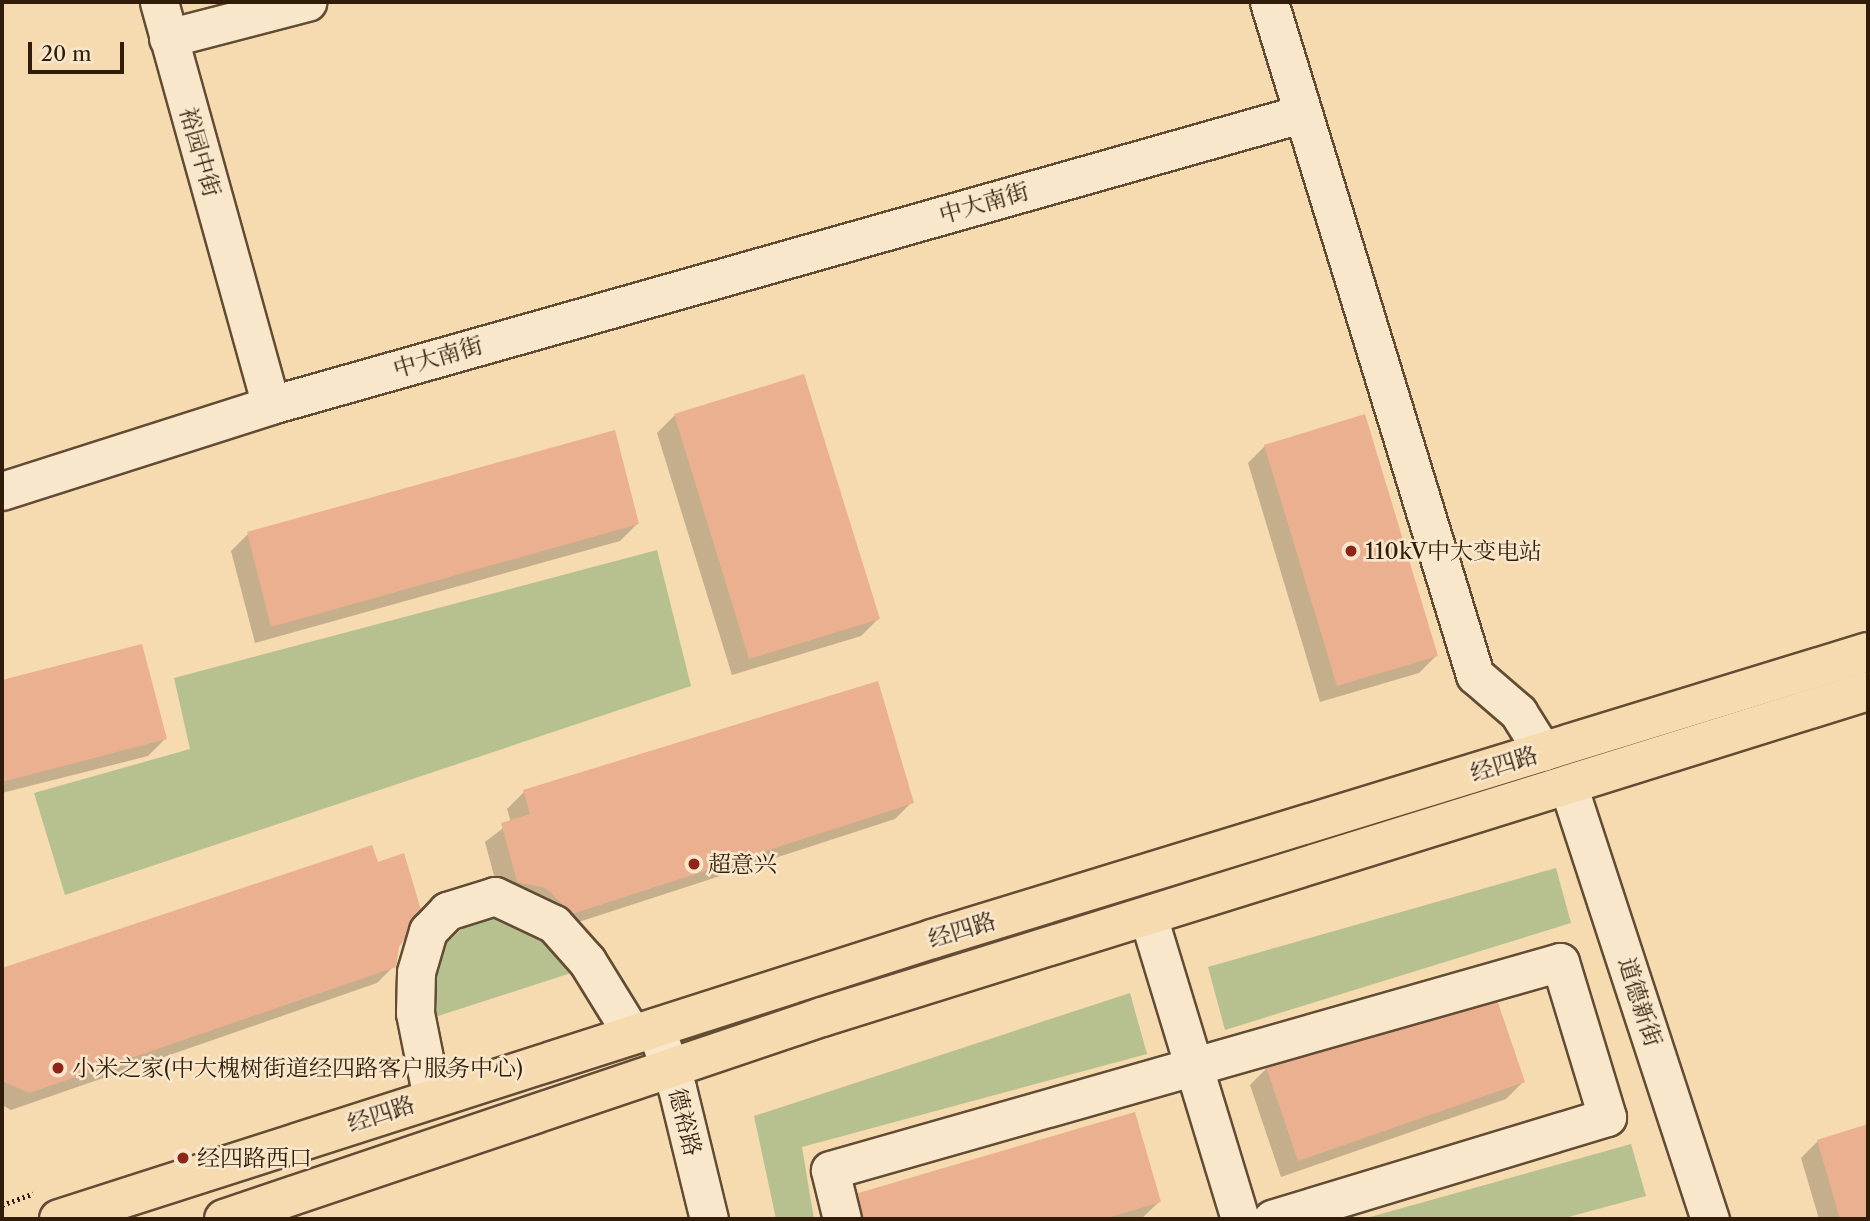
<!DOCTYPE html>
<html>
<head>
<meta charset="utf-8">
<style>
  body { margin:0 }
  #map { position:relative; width:1870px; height:1221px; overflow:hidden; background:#f6dab0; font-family:"Libre Caslon Text","Noto Serif SC",serif }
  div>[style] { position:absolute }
  .green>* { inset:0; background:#b7c18f }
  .shadow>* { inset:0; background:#0003 }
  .building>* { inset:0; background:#eab090 }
  .path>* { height:4.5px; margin-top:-2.25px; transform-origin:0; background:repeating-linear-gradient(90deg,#311c0a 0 2px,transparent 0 5.5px) }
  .roads { filter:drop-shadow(2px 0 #624c34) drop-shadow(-2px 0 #624c34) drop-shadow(0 2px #624c34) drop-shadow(0 -2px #624c34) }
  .minor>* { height:37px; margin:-18.5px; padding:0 18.5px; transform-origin:18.5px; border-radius:18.5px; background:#f9e7cc }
  .major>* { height:38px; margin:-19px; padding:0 19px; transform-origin:19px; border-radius:19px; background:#f6dab0 }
  .dots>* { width:19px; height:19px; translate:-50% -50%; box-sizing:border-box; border:4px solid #f9e7cc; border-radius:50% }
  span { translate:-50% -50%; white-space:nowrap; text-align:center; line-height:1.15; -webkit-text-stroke:5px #f9e7cc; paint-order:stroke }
  .street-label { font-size:23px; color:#311c0a }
  .poi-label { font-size:23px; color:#311c0a }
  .left { translate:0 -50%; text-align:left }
  .frame { position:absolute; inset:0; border:4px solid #311c0a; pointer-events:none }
  .scale { position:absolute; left:28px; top:42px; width:96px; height:32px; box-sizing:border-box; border:4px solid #311c0a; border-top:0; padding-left:9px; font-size:21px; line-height:24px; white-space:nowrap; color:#311c0a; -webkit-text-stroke:5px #f9e7cc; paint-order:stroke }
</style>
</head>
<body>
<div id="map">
  <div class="green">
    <div style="clip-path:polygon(657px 550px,691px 686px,65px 895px,34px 793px,190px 749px,174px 678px)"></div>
    <div style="clip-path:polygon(1556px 868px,1571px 923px,1225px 1030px,1208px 967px)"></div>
    <div style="clip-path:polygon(493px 916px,517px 919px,551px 940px,574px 972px,432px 1018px,432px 973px,447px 943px,466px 925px)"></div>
    <div style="clip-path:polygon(1130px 993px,1147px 1054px,802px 1147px,814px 1219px,776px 1219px,754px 1116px)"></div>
    <div style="clip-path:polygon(1631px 1144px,1646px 1196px,1561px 1219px,1363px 1219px)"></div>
  </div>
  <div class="shadow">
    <div style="clip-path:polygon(803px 376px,878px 619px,861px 636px,732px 675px,657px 433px,674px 416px)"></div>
    <div style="clip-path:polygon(1265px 446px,1436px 656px,1419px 673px,1320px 702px,1248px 463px)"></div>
    <div style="clip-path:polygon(637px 524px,620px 541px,255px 643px,231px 551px,248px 534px)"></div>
    <div style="clip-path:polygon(141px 646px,165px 739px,148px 756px,2px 793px,2px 682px)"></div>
    <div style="clip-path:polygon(524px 792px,912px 802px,895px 819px,554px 930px,500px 898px,485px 842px,511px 822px,507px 809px)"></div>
    <div style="clip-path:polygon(371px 847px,398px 947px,394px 966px,377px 983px,11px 1110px,2px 1105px,2px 969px)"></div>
    <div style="clip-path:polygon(1267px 1068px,1523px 1082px,1506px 1099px,1281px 1177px,1250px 1085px)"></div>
    <div style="clip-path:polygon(1868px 1126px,1868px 1219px,1819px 1219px,1801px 1158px,1818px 1141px)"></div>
    <div style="clip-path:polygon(856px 1196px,1159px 1202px,1141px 1219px,841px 1219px,839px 1213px)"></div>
  </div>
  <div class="building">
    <div style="clip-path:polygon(804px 374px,880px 619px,749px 659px,674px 414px)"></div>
    <div style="clip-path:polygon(1365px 414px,1438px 656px,1337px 686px,1264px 445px)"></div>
    <div style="clip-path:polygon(615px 430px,639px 524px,271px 627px,247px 532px)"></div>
    <div style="clip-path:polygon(142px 644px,167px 739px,2px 782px,2px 680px)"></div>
    <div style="clip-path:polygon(878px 681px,914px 803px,572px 914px,546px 888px,517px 882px,501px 823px,530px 814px,523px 790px)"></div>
    <div style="clip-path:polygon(372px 845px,378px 862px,404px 853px,422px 913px,399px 947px,396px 967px,29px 1093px,2px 1081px,2px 968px)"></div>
    <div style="clip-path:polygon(1493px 988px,1525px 1082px,1298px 1161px,1266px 1067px)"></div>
    <div style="clip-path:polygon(1135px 1112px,1161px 1202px,1104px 1219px,862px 1219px,855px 1194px)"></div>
    <div style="clip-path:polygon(1868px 1124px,1868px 1219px,1840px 1219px,1817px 1140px)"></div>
  </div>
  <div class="path">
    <div style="left:2px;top:1205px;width:33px;rotate:-20deg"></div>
  </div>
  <div class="roads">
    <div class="minor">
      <div style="left:159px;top:2px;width:418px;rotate:74.5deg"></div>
      <div style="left:1269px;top:2px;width:704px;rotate:72.98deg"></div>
      <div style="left:1475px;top:675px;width:57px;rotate:40.7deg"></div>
      <div style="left:1518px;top:712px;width:47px;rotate:58deg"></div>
      <div style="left:168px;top:38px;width:144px;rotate:-14.5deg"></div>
      <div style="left:2px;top:491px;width:282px;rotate:-17.7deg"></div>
      <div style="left:271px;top:405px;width:1070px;rotate:-15.78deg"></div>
      <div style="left:1568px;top:785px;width:457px;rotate:71.9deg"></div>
      <div style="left:1148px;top:916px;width:317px;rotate:73.1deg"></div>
      <div style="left:655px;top:1027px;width:65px;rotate:70.2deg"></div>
      <div style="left:677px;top:1088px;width:135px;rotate:76.3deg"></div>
      <div style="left:432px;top:1098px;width:87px;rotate:-101.3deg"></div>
      <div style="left:415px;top:1013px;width:41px;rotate:-88.6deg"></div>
      <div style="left:416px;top:972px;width:43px;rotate:-73.7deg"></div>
      <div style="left:428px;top:931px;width:28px;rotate:-46deg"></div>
      <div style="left:447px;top:911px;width:50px;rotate:-17.4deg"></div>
      <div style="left:495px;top:896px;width:65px;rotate:25.4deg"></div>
      <div style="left:554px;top:924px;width:50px;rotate:48.3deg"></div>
      <div style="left:587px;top:961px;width:86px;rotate:58.3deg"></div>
      <div style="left:842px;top:1219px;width:50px;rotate:-103.8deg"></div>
      <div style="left:830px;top:1170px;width:759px;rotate:-15.9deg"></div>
      <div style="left:1560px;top:962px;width:162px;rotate:73.1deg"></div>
      <div style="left:1607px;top:1117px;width:350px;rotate:163.1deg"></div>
    </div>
    <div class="major">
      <div style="left:59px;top:1219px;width:917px;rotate:-17.78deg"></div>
      <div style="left:932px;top:939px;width:979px;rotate:-17.05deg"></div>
      <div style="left:224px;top:1219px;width:631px;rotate:-18.66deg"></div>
      <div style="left:822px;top:1017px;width:1096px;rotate:-17.31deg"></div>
    </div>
  </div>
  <div class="dots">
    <div style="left:1351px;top:551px;background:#8f2418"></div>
    <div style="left:694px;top:864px;background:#8f2418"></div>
    <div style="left:58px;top:1068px;background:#8f2418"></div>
    <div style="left:183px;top:1158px;background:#8f2418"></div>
  </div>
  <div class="street-label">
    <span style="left:200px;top:152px;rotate:74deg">裕园中街</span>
    <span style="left:984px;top:203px;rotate:-16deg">中大南街</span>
    <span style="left:438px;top:357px;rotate:-16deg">中大南街</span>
    <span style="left:1504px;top:764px;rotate:-17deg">经四路</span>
    <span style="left:962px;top:930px;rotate:-17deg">经四路</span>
    <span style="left:1640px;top:1002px;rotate:72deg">道德新街</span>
    <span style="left:381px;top:1114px;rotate:-18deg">经四路</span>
    <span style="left:685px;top:1122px;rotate:76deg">德裕路</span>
  </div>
  <div class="poi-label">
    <span class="left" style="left:1365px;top:551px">110kV中大变电站</span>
    <span class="left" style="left:708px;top:864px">超意兴</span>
    <span class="left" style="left:72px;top:1068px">小米之家(中大槐树街道经四路客户服务中心)</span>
    <span class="left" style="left:197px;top:1158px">经四路西口</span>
  </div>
  <div class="frame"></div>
  <div class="scale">20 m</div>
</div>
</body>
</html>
